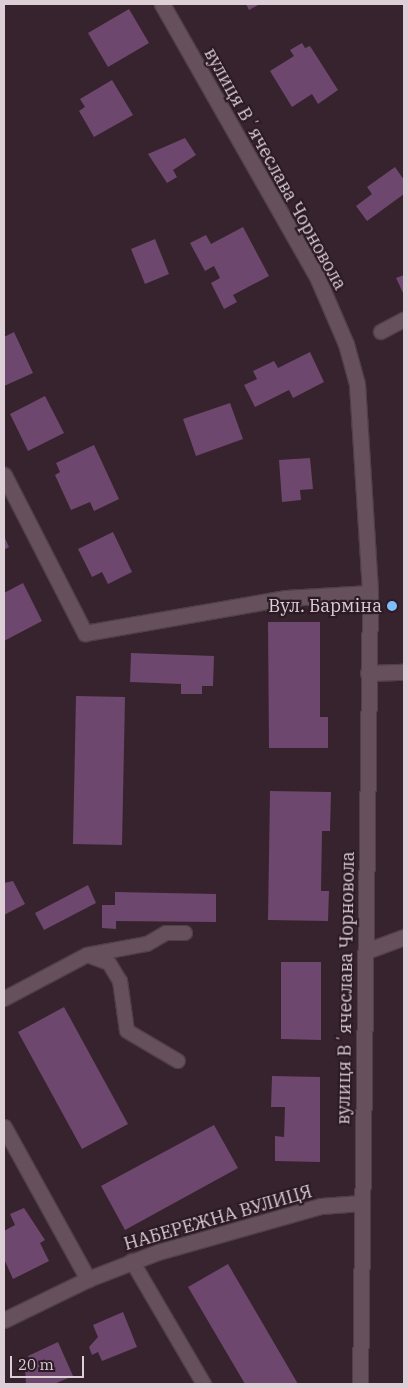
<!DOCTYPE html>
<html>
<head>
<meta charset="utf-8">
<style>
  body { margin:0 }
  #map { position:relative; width:408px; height:1388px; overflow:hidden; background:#37232d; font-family:"IBM Plex Serif",serif }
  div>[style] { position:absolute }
  .building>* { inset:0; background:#6d476d }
  .roads { filter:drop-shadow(1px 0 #4f3f48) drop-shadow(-1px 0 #4f3f48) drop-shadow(0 1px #4f3f48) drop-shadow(0 -1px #4f3f48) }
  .lane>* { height:14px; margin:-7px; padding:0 7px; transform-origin:7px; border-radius:7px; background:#66505b }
  .street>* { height:15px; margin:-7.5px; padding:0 7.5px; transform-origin:7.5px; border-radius:7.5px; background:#66505b }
  .dots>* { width:14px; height:14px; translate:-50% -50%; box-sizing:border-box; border:2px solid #2c1a24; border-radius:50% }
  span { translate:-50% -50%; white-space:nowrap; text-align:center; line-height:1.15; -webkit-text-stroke:4.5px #2c1a24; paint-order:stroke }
  .street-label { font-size:18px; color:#dccfd6 }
  .poi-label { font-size:18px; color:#dccfd6 }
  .right { translate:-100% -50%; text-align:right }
  .frame { position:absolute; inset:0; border:5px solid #dccfd6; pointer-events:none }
  .scale { position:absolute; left:10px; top:1356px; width:74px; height:22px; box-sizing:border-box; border:2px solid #dccfd6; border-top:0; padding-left:6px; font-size:15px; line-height:18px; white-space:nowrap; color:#dccfd6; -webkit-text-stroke:4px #2c1a24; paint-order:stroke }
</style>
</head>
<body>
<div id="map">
  <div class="building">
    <div style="clip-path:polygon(246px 4px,260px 4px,249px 10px)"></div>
    <div style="clip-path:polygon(129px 9px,149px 43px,108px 67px,88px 33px)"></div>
    <div style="clip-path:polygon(302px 43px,305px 48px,310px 46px,338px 90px,318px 104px,312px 94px,292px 107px,270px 71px,294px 56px,290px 50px)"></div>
    <div style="clip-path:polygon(112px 80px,133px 115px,94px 137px,79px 111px,85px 107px,80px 99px)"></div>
    <div style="clip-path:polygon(185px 138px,196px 155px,173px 170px,177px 177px,167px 183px,148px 154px)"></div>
    <div style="clip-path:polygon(395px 167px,404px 180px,404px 194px,367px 221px,356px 206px,372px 194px,367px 187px)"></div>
    <div style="clip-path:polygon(243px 227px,269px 276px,233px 295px,237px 302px,224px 309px,211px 283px,220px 278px,214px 266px,205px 271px,190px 243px,206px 235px,211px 244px)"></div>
    <div style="clip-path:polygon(155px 239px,169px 274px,145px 284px,131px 249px)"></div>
    <div style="clip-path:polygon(404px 275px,404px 295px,396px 278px)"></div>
    <div style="clip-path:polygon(14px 332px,33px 373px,4px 386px,4px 337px)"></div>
    <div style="clip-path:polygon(310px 352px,324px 382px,293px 398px,289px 390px,255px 407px,244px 385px,257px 379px,253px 371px,274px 361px,278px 368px)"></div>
    <div style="clip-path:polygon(45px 396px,64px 433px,28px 451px,10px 414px)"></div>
    <div style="clip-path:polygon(230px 403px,243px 439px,196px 456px,183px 419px)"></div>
    <div style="clip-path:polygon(94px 445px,119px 499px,94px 511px,90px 502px,71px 510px,55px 475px,60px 472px,56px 463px)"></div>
    <div style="clip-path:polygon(310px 458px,313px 489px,300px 490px,301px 500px,282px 502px,279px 460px)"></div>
    <div style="clip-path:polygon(113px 532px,132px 572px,108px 584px,102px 572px,92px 577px,78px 549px)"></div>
    <div style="clip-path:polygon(4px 536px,9px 547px,4px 550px)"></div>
    <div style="clip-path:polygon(23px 583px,42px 621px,4px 641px,4px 593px)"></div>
    <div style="clip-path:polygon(268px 622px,320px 622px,320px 717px,328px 717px,328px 748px,269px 748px)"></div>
    <div style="clip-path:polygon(131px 653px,214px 656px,213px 686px,202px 686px,202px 694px,181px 694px,181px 684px,130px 682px)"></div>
    <div style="clip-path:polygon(76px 696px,125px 697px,122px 845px,73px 844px)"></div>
    <div style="clip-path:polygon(270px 791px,331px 792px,330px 831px,322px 831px,321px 891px,329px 891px,328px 921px,268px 920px)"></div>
    <div style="clip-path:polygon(13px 881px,25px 904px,4px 915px,4px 883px)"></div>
    <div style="clip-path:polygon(88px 885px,96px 903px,44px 930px,35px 913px)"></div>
    <div style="clip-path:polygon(115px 892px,216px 894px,216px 922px,116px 921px,116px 929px,102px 928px,102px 905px,115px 905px)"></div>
    <div style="clip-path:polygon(281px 962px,321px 962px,321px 1040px,281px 1039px)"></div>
    <div style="clip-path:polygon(64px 1007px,128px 1124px,82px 1149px,18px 1032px)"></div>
    <div style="clip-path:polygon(272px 1076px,320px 1077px,320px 1162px,275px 1161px,275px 1136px,284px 1137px,285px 1107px,271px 1107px)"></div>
    <div style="clip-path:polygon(214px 1125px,238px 1168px,125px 1230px,101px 1186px)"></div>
    <div style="clip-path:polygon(24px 1208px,45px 1240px,40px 1243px,49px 1261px,13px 1279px,4px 1259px,4px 1231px,15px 1225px,10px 1214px)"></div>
    <div style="clip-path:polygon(228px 1264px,298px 1384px,245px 1384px,188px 1287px)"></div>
    <div style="clip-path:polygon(123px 1312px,137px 1347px,102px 1361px,98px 1352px,92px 1355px,89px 1347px,98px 1337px,93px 1325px)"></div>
    <div style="clip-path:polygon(58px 1342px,73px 1376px,54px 1384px,26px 1384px,25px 1370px,33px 1366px,28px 1356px)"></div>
  </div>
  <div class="roads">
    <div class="lane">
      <div style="left:381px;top:332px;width:26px;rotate:-28deg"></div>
      <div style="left:87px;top:955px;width:23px;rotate:20deg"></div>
      <div style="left:109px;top:963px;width:21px;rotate:59deg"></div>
      <div style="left:120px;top:981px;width:50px;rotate:82deg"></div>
      <div style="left:127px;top:1031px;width:59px;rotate:30.5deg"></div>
      <div style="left:4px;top:999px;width:94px;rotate:-27.9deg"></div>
      <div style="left:87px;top:955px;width:61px;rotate:-10.4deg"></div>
      <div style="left:147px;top:944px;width:22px;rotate:-30deg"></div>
      <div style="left:166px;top:933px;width:19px"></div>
      <div style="left:132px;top:1261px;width:143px;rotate:59.7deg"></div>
    </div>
    <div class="street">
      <div style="left:162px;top:4px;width:316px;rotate:60.4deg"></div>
      <div style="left:318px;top:279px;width:71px;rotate:66.7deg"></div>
      <div style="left:346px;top:344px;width:41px;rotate:74.6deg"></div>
      <div style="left:357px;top:384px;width:209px;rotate:86.4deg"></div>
      <div style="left:370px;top:593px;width:791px;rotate:90.72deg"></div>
      <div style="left:4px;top:475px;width:178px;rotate:62.9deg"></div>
      <div style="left:85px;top:633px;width:204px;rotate:-9.9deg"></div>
      <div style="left:286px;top:598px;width:84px;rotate:-3.4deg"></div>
      <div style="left:368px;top:673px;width:36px;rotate:-2deg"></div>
      <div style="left:366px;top:951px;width:40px;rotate:-20.2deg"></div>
      <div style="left:4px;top:1127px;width:174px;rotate:61.1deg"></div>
      <div style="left:4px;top:1320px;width:93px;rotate:-26deg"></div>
      <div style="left:88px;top:1279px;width:75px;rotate:-21.1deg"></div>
      <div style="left:158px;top:1252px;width:169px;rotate:-15.8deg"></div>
      <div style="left:321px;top:1206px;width:40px;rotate:-4.3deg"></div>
    </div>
  </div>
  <div class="dots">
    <div style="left:392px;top:606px;background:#7fbdfa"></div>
  </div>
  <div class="street-label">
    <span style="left:275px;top:169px;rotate:61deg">вулиця Вʼячеслава Чорновола</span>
    <span style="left:346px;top:988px;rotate:-89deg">вулиця Вʼячеслава Чорновола</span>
    <span style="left:218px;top:1218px;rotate:-16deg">НАБЕРЕЖНА ВУЛИЦЯ</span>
  </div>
  <div class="poi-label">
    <span class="right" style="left:382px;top:606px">Вул. Барміна</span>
  </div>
  <div class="frame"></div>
  <div class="scale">20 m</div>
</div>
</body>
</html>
